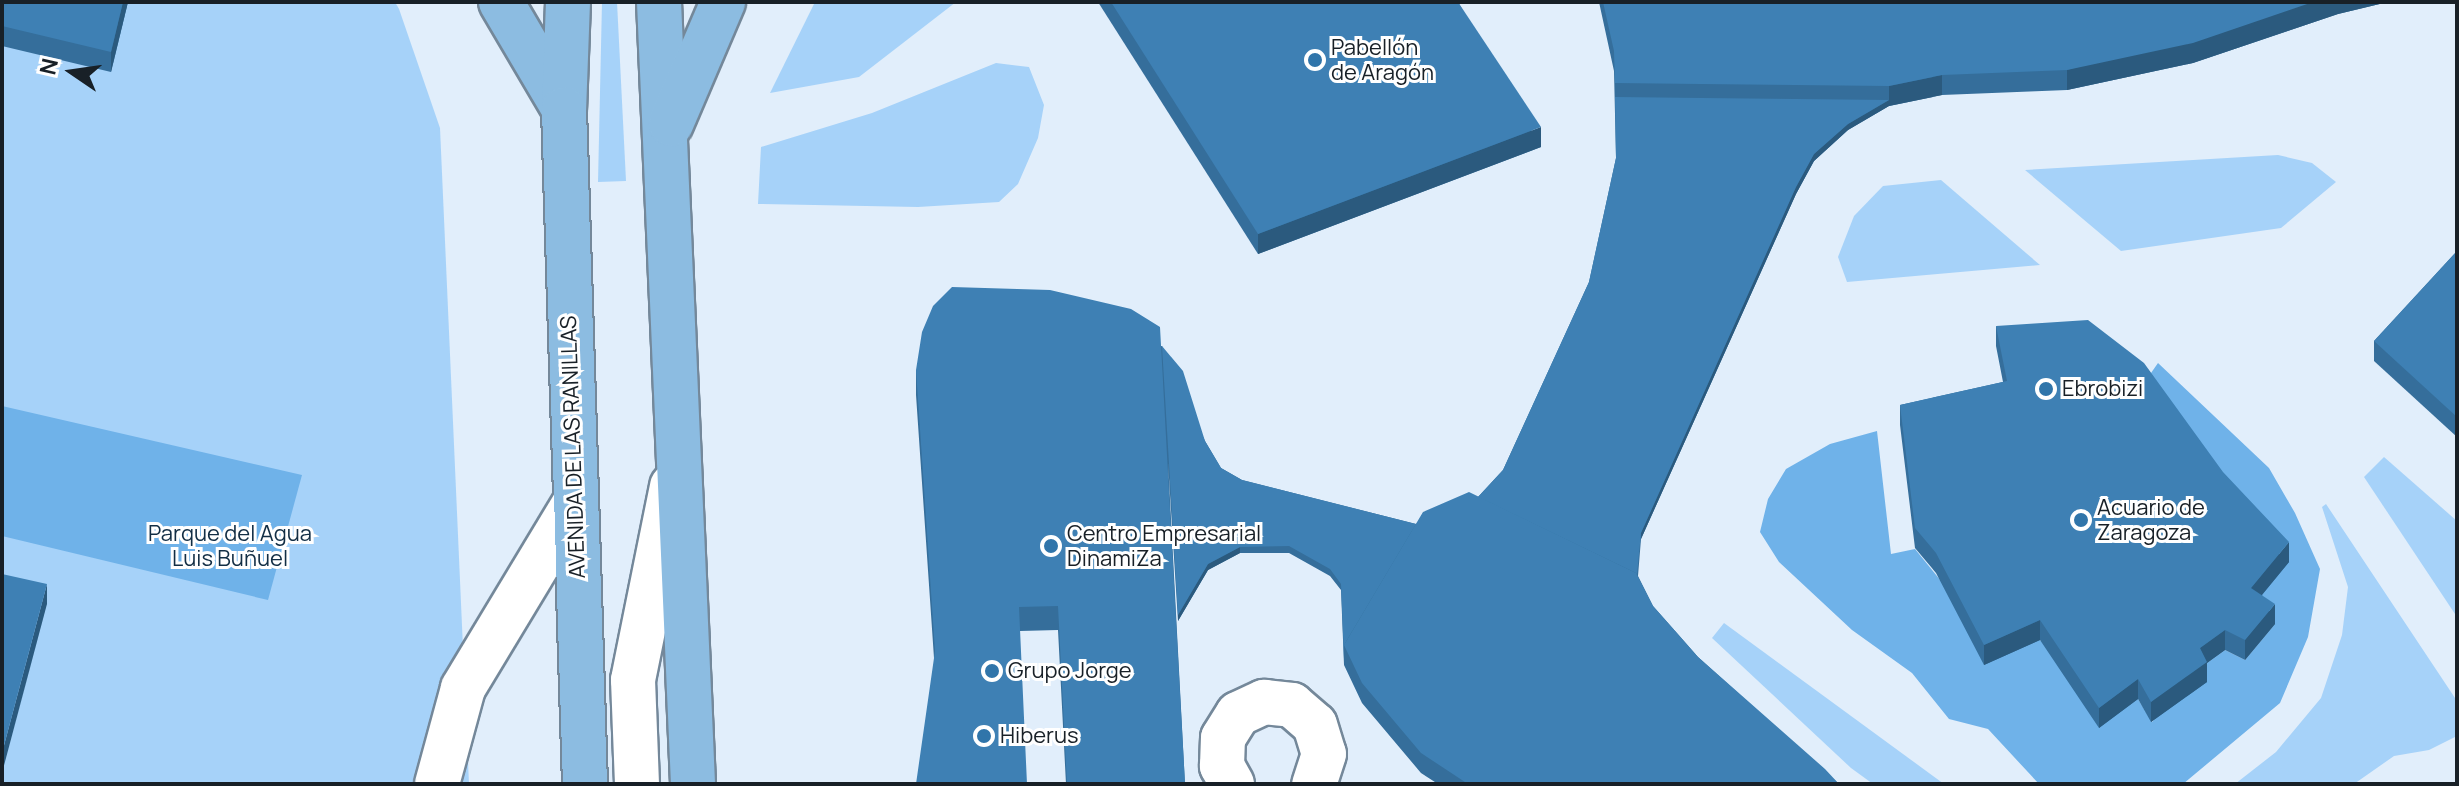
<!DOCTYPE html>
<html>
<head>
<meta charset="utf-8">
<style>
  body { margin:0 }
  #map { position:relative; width:2459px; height:786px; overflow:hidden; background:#e1eefb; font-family:Manrope,sans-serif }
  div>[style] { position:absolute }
  .green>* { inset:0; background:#a6d2f9 }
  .water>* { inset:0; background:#6fb2e9 }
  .roads { filter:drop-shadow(2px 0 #74889a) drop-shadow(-2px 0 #74889a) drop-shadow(0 2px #74889a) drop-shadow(0 -2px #74889a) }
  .minor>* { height:44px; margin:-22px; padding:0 22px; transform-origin:22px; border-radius:22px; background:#fff }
  .major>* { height:44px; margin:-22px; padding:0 22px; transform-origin:22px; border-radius:22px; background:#8cbce1 }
  .wall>* { inset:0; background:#356e9b }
  .shaded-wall>* { inset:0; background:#2b5a7e }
  .building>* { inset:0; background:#3e80b4 }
  .dots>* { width:22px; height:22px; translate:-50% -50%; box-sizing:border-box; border:4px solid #fff; border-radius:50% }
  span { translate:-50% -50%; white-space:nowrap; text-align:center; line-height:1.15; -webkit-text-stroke:6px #fff; paint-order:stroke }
  .poi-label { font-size:22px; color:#182027 }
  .left { translate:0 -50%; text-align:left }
  .street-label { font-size:22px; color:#182027 }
  .park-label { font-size:22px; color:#122e45 }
  .frame { position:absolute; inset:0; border:4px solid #182027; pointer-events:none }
  .north { position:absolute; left:32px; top:32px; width:80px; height:80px; -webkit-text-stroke:6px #fff; paint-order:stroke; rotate:283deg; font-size:22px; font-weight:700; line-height:32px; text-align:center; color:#182027 }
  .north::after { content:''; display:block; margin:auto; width:28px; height:36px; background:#182027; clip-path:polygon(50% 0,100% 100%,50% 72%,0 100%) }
</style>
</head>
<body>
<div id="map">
  <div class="green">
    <div style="clip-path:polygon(2px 2px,395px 2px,399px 9px,440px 128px,469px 784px,2px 784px)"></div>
    <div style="clip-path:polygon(602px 2px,617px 2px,626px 181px,598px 182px)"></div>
    <div style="clip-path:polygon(815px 2px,956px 2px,859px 77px,770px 93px)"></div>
    <div style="clip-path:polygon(996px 63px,1029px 67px,1044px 105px,1038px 138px,1018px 184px,999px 202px,918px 207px,758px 204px,761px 147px,872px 113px)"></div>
    <div style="clip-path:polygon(2278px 155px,2312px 163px,2336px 182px,2281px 228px,2121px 251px,2025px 170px)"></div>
    <div style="clip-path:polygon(1941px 180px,2040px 265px,1847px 282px,1838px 257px,1854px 216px,1883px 186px)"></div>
    <div style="clip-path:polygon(2384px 457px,2457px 521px,2457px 617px,2364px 477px)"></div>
    <div style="clip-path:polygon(2326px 504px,2457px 701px,2457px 736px,2429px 750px,2394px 756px,2354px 784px,2235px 784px,2276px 752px,2321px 698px,2342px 635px,2348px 587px,2322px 507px)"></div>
    <div style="clip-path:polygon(1724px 623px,1944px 784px,1873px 784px,1851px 768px,1712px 638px)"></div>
  </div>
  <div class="water">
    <div style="clip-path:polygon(2158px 363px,2269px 468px,2295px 513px,2320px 569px,2308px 637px,2280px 703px,2183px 784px,2039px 784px,1988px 729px,1949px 719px,1912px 673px,1852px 630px,1779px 562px,1760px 532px,1768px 499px,1786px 469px,1830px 444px,1877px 431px,1891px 554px,1915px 549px,1941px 581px,2138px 699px,2152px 722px,2200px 668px,2225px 650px,2245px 660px,2275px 624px,2144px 383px)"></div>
    <div style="clip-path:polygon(2px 406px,302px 475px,268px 600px,2px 536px)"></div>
  </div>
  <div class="roads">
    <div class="minor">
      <div style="left:437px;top:784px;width:99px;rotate:-74.8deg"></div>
      <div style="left:463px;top:688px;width:215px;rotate:-58.9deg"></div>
      <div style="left:637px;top:784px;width:104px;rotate:-92.2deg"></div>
      <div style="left:633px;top:680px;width:198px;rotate:-78.6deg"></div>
      <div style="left:1232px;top:784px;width:21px;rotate:-119deg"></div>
      <div style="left:1222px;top:766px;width:28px;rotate:-88deg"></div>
      <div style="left:1223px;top:738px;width:28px;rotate:-58deg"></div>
      <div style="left:1238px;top:714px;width:29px;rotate:-25deg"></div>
      <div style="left:1264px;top:702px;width:28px;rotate:6deg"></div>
      <div style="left:1292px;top:705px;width:30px;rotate:41deg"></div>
      <div style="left:1315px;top:725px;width:30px;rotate:73deg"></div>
      <div style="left:1324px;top:754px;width:32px;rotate:108deg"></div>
    </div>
    <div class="major">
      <div style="left:501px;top:2px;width:124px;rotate:59.5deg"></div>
      <div style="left:568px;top:2px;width:107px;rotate:92.1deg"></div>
      <div style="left:564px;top:109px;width:675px;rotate:88.22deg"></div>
      <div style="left:659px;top:2px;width:783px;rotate:87.51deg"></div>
      <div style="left:671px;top:124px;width:133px;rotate:-66.9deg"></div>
    </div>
  </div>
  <div class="wall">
    <div style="clip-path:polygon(2px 2px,128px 2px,111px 72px,2px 46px)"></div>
    <div style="clip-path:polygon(1098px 2px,1458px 2px,1541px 147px,1258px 254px)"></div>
    <div style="clip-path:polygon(1599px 2px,2388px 2px,2338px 14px,2193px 63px,2067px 90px,1942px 95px,1889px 106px,1848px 130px,1814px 161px,1796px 194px,1641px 539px,1638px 576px,1653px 606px,1698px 657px,1839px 784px,1438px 784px,1421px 773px,1362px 703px,1344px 665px,1341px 590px,1330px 576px,1289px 553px,1240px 553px,1208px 570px,1178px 621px,1168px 462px,1185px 784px,1066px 784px,1058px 630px,1020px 631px,934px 658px,916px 395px,916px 370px,1162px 346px,1205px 441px,1221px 468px,1242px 480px,1416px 524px,1478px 497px,1503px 470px,1589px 282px,1616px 158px,1614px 71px)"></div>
    <div style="clip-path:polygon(2457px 251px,2457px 437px,2374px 361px,2374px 341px)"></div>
    <div style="clip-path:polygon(1996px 326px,2289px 562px,2262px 595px,2275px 624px,2245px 660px,2225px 650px,2207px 663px,2207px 682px,2151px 722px,2138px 699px,2099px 728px,2040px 640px,1984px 665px,1936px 573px,1915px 548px,1900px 425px,1900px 405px,2003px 382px,1996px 346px)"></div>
  </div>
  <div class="shaded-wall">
    <div style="clip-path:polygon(123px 2px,128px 2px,111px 72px,111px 52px)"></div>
    <div style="clip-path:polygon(2313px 2px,2388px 2px,2338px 14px,2193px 63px,2067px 90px,2067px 70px)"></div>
    <div style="clip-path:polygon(1942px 75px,1942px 95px,1889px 106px,1889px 86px)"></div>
    <div style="clip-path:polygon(1889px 100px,1889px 106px,1848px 130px,1814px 161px,1796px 194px,1641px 539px,1641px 533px,1796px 187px,1814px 154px,1848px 124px)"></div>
    <div style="clip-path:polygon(1541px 127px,1541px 147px,1258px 254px,1258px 234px)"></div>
    <div style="clip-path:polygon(2289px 542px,2289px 562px,2251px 608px,2251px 588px)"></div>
    <div style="clip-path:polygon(1240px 547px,1240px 553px,1208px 570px,1178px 621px,1178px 615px,1208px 564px)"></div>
    <div style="clip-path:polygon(47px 584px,47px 604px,2px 773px,2px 753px)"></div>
    <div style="clip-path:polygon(2275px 604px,2275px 624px,2245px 660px,2245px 640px)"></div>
    <div style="clip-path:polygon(2040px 620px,2040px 640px,1984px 665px,1984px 645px)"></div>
    <div style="clip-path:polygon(2225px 630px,2225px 650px,2207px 663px,2207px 682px,2151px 722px,2151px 702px,2200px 648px)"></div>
    <div style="clip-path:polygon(2138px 679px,2138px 699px,2099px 728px,2099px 708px)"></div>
  </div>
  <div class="building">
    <div style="clip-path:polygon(2px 2px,123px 2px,111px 52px,2px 26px)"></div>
    <div style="clip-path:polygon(1111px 2px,1458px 2px,1541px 127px,1258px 234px)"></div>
    <div style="clip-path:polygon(1603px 2px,2313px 2px,2193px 43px,2067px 70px,1942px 75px,1889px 86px,1615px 83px,1614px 51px)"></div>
    <div style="clip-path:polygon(1615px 97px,1889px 100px,1848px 124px,1814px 154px,1796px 187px,1641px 533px,1637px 575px,1636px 573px,1478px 497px,1503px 470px,1589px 282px,1616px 158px)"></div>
    <div style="clip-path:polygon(2457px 251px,2457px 417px,2374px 341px)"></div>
    <div style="clip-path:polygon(952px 287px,1050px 290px,1131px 309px,1160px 327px,1185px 784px,1067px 784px,1058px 606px,1019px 607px,1027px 784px,916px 784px,935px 651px,916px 370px,922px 332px,933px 306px)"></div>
    <div style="clip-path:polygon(2088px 320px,2144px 363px,2223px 472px,2289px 542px,2251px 588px,2275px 604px,2245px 640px,2225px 630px,2200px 648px,2207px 662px,2151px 702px,2138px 679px,2099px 708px,2040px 620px,1984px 645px,1936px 553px,1915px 528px,1900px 405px,2007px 381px,1996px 326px)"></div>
    <div style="clip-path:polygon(1162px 346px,1183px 371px,1205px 441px,1221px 468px,1242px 480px,1416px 524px,1344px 645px,1344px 659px,1341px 584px,1330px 569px,1289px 546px,1240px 547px,1208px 564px,1178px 615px)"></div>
    <div style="clip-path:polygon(1469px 492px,1636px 573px,1653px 606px,1698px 657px,1825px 769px,1839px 784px,1468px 784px,1421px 753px,1362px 683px,1344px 645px,1423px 512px)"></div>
    <div style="clip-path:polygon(2px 574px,47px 584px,2px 753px)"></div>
  </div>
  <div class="dots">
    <div style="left:1315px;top:60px;background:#3075aa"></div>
    <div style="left:2046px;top:389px;background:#3075aa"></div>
    <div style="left:2081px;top:520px;background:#3075aa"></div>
    <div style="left:1051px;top:546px;background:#3075aa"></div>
    <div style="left:992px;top:671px;background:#3075aa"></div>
    <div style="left:984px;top:736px;background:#3075aa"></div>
  </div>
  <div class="poi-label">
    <span class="left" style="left:1331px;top:60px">Pabellón<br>de Aragón</span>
    <span class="left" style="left:2062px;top:389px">Ebrobizi</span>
    <span class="left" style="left:2097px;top:520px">Acuario de<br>Zaragoza</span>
    <span class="left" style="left:1067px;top:546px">Centro Empresarial<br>DinamiZa</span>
    <span class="left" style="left:1008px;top:671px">Grupo Jorge</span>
    <span class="left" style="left:1000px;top:736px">Hiberus</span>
  </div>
  <div class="street-label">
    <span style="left:573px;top:447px;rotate:-92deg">AVENIDA DE LAS RANILLAS</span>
  </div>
  <div class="park-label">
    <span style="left:230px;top:546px">Parque del Agua<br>Luis Buñuel</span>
  </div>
  <div class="frame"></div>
  <div class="north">N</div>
</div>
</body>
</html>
